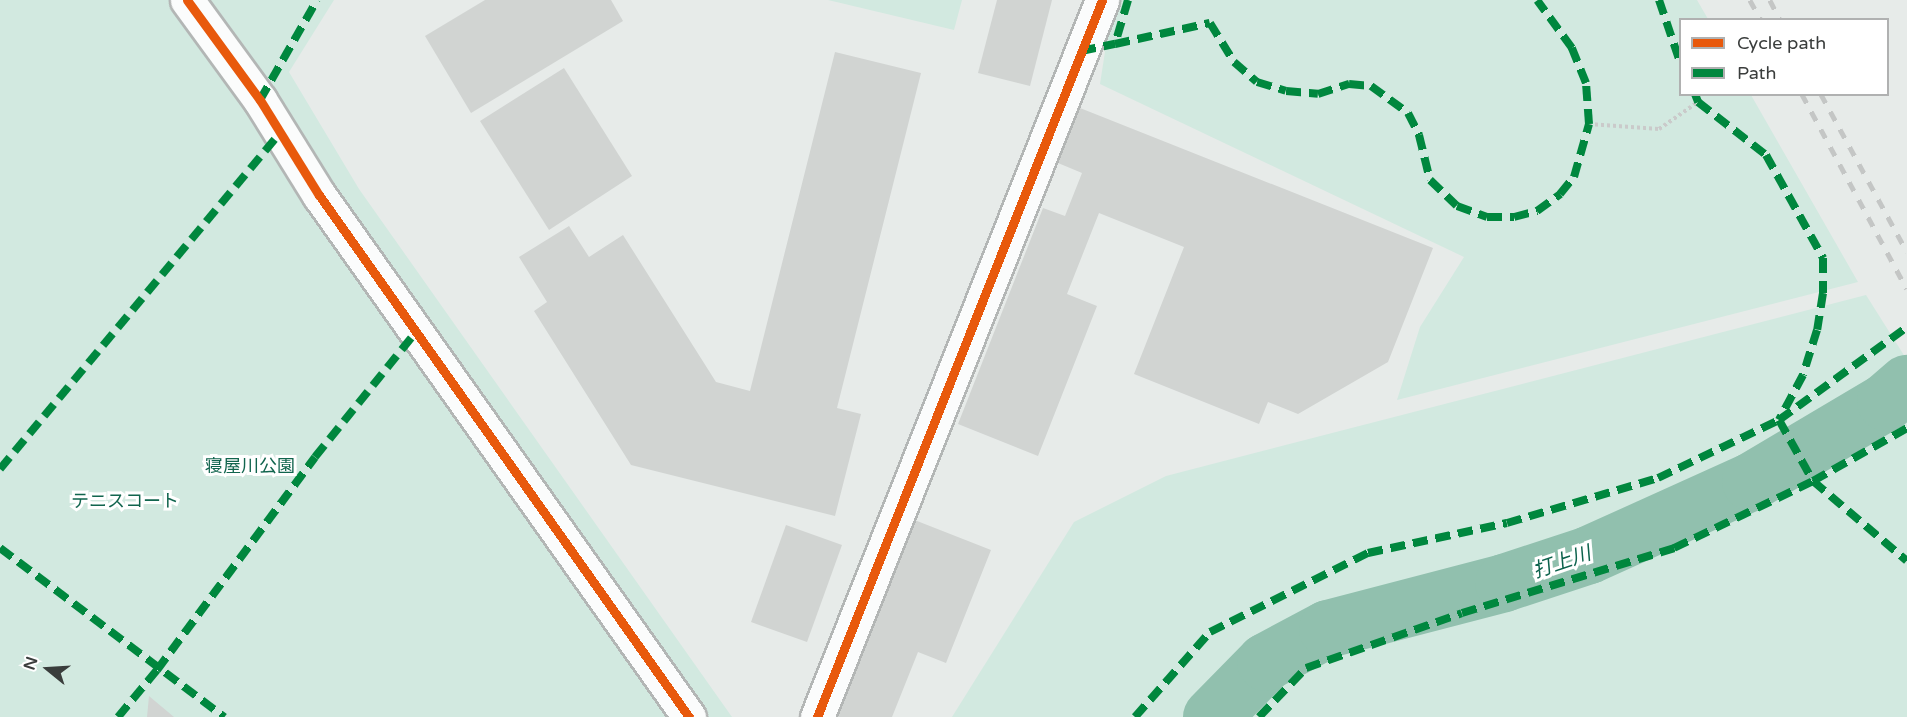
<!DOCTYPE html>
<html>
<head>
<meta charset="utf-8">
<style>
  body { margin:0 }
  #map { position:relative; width:1907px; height:717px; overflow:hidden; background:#e7ebe9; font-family:"Varela Round","Noto Sans JP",sans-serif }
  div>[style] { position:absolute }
  .green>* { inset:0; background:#d2e9e0 }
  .river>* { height:58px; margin:-29px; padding:0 29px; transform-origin:29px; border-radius:29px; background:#91c0ae }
  .building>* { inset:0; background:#d1d4d2 }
  .path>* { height:4px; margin-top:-2px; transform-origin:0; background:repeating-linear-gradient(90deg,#cacaca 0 3px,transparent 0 6px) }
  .roads { filter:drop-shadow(2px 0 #b3b6b5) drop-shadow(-2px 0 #b3b6b5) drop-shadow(0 2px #b3b6b5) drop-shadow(0 -2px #b3b6b5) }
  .secondary>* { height:33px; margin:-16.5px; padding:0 16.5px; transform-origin:16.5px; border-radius:16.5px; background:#fbfcfc }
  .rail>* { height:4.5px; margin-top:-2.25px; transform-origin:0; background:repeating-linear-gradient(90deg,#c4c6c5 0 10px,transparent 0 20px) }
  .quiet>* { height:8px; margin-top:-4px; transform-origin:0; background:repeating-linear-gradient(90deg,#00873e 0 15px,transparent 0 23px) }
  .cycleway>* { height:9px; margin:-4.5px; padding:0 4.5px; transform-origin:4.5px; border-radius:4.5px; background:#e8590c }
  span { translate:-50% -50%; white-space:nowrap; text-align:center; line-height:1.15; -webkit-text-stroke:6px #fff; paint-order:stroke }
  .park-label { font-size:18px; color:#11654e }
  .water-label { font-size:20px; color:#0c624c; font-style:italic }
  .legend { position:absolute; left:1679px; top:18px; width:210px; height:78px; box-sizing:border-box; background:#fff; border:2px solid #b0b1b1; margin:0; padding:8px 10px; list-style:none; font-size:18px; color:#3a3d3c }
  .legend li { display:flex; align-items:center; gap:12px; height:30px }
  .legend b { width:30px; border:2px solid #b0b1b1 }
  .north { position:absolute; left:18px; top:639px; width:60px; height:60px; -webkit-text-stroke:4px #fff; paint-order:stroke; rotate:288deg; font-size:16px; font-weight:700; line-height:24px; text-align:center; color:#3a3d3c }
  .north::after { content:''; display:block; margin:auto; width:21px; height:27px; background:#3a3d3c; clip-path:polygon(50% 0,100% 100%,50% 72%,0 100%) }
</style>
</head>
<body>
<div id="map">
  <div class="green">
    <div style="clip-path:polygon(0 0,334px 0,289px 72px,359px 189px,732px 717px,0 717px)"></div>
    <div style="clip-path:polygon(828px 0,962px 0,954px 30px)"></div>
    <div style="clip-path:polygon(1113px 0,1697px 0,1708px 19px,1680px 20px,1680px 94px,1751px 95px,1858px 282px,1397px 400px,1420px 327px,1464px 257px,1100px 84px)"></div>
    <div style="clip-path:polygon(1866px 295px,1907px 360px,1907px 717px,952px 717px,1074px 522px,1166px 476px)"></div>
  </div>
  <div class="river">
    <div style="left:1212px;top:717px;width:77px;rotate:-45.5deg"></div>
    <div style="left:1266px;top:662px;width:70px;rotate:-28deg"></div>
    <div style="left:1328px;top:629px;width:182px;rotate:-14.6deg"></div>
    <div style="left:1504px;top:583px;width:89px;rotate:-18.2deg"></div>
    <div style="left:1589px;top:555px;width:178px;rotate:-24.3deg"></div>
    <div style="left:1751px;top:482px;width:157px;rotate:-30.7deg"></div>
    <div style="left:1886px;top:402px;width:28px;rotate:-41deg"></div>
  </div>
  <div class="building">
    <div style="clip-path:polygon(485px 0,611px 0,623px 21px,471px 113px,425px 36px)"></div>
    <div style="clip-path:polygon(997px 0,1052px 0,1030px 86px,978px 73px)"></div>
    <div style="clip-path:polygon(835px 52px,921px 73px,837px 408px,861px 414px,835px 516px,631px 465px,534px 311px,547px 302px,519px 257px,569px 226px,589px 257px,623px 235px,716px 382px,750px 391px)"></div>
    <div style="clip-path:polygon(564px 68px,632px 176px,549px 230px,480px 121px)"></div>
    <div style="clip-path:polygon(1080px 108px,1433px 248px,1388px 362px,1298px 414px,1268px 402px,1259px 424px,1134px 374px,1184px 247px,1099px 213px,1067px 294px,1097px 306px,1038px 456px,958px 424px,1043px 208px,1065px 216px,1082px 173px,1058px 163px)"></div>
    <div style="clip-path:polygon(912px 519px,991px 550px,946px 663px,918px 652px,892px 717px,835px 717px)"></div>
    <div style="clip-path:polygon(786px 525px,842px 545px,807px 642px,751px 622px)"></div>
    <div style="clip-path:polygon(149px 696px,174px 717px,147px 717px)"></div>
  </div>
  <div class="path">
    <div style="left:1589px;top:124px;width:70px;rotate:4.1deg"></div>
    <div style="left:1659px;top:129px;width:47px;rotate:-34.7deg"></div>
  </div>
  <div class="roads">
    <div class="secondary">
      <div style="left:187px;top:0;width:124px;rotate:53.9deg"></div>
      <div style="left:260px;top:100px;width:112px;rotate:58.2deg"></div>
      <div style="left:319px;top:195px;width:640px;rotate:54.67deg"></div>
      <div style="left:817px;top:717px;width:772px;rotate:-68.32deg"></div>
    </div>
  </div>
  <div class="rail">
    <div style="left:1750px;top:0;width:23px;rotate:61deg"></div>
    <div style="left:1770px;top:0;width:22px;rotate:63deg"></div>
    <div style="left:1802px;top:94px;width:221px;rotate:61.7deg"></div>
    <div style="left:1821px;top:94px;width:180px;rotate:61.4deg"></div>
  </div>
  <div class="quiet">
    <div style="left:1128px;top:0;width:46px;rotate:106.5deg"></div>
    <div style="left:1115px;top:44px;width:97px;rotate:-12.5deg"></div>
    <div style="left:1210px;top:23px;width:46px;rotate:58.4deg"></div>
    <div style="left:1234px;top:62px;width:30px;rotate:41deg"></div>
    <div style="left:1257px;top:82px;width:30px;rotate:17deg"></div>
    <div style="left:1286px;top:91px;width:32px;rotate:5deg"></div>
    <div style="left:1318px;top:94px;width:33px;rotate:-18deg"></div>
    <div style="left:1349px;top:84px;width:22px;rotate:5deg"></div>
    <div style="left:1371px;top:86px;width:46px;rotate:36.1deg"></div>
    <div style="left:1408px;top:113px;width:25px;rotate:63deg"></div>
    <div style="left:1419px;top:135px;width:46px;rotate:76.3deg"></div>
    <div style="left:1430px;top:180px;width:37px;rotate:44deg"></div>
    <div style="left:1457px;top:206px;width:32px;rotate:20deg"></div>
    <div style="left:1487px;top:217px;width:27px"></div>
    <div style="left:1514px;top:217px;width:24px;rotate:-15deg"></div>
    <div style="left:1537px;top:211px;width:29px;rotate:-36deg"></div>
    <div style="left:1560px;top:194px;width:22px;rotate:-51deg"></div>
    <div style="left:1574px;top:177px;width:55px;rotate:-74.2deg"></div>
    <div style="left:1589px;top:124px;width:41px;rotate:-94.2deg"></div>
    <div style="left:1586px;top:83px;width:38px;rotate:-112deg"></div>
    <div style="left:1572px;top:48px;width:59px;rotate:-126.1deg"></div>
    <div style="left:1659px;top:0;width:65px;rotate:71.3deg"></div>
    <div style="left:1081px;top:51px;width:35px;rotate:-12deg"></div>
    <div style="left:1695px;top:94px;width:9px;rotate:69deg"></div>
    <div style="left:1698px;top:102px;width:86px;rotate:37.9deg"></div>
    <div style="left:1766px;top:155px;width:118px;rotate:61deg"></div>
    <div style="left:1823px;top:258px;width:35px;rotate:90deg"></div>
    <div style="left:1823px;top:293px;width:37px;rotate:99deg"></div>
    <div style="left:1817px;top:330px;width:47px;rotate:107.3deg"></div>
    <div style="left:1803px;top:375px;width:51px;rotate:118.1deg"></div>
    <div style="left:1779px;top:420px;width:70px;rotate:60.9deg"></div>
    <div style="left:1813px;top:481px;width:123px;rotate:40.4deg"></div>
    <div style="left:260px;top:100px;width:115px;rotate:-60.3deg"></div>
    <div style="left:0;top:469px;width:437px;rotate:-50.2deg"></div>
    <div style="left:0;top:548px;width:281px;rotate:37deg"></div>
    <div style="left:118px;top:717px;width:61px;rotate:-50.3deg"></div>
    <div style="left:157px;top:670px;width:265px;rotate:-53.4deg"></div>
    <div style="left:315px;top:457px;width:161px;rotate:-51.1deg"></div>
    <div style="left:1135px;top:717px;width:113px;rotate:-48.6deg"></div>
    <div style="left:1210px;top:632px;width:177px;rotate:-26.6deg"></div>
    <div style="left:1368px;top:553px;width:142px;rotate:-12.2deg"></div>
    <div style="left:1507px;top:523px;width:158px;rotate:-16.6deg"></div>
    <div style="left:1658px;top:478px;width:134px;rotate:-25.6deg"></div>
    <div style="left:1779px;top:420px;width:158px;rotate:-36deg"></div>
    <div style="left:1259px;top:717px;width:68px;rotate:-46.2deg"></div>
    <div style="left:1306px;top:668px;width:165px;rotate:-19.4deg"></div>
    <div style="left:1462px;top:613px;width:222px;rotate:-17deg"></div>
    <div style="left:1674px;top:548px;width:154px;rotate:-25.7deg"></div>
    <div style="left:1813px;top:481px;width:108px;rotate:-29.4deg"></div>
  </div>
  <div class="cycleway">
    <div style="left:187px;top:0;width:124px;rotate:53.9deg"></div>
    <div style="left:260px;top:100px;width:112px;rotate:58.2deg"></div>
    <div style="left:319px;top:195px;width:640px;rotate:54.67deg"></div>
    <div style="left:817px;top:717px;width:772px;rotate:-68.32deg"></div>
  </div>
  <div class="park-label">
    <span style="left:250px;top:466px">寝屋川公園</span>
    <span style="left:125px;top:501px">テニスコート</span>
  </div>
  <div class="water-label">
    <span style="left:1562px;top:563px;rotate:-19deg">打上川</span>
  </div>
  <ul class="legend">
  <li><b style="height:8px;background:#e8590c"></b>Cycle path</li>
  <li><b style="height:8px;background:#00873e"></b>Path</li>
  </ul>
  <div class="north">N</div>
</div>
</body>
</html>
